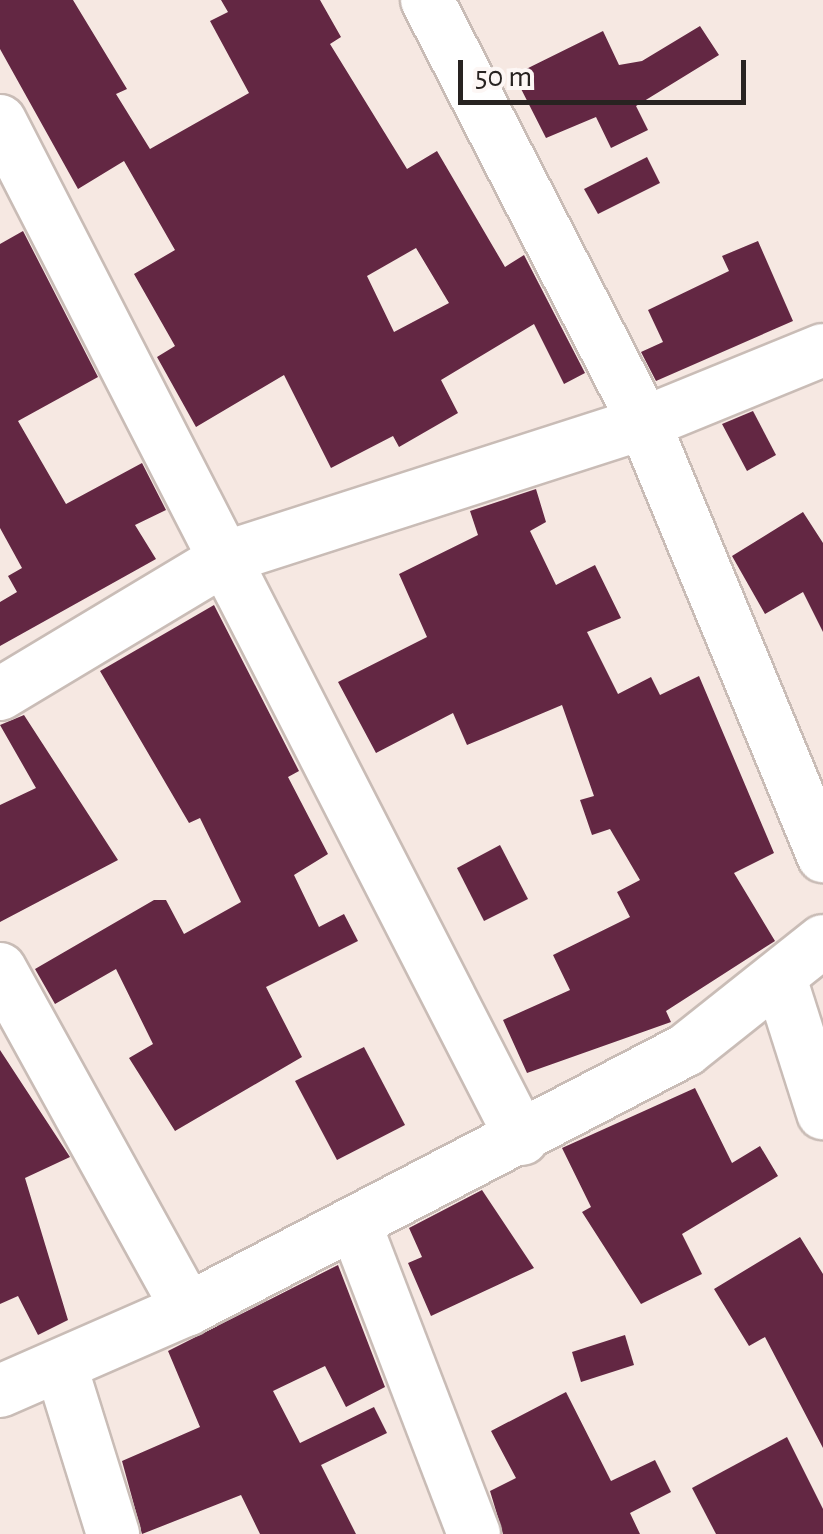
<!DOCTYPE html>
<html>
<head>
<meta charset="utf-8">
<style>
  body { margin:0 }
  #map { position:relative; width:823px; height:1534px; overflow:hidden; background:#f6e8e2; font-family:"Alegreya Sans",sans-serif }
  div>[style] { position:absolute }
  .building>* { inset:0; background:#632743 }
  .roads { filter:drop-shadow(2px 0 #c9bcb6) drop-shadow(-2px 0 #c9bcb6) drop-shadow(0 2px #c9bcb6) drop-shadow(0 -2px #c9bcb6) }
  .minor>* { height:52px; margin:-26px; padding:0 26px; transform-origin:26px; border-radius:26px; background:#fff }
  span { translate:-50% -50%; white-space:nowrap; text-align:center; line-height:1.15; -webkit-text-stroke:10px #fdf7f5; paint-order:stroke }
  .scale { position:absolute; left:458px; top:60px; width:288px; height:45px; box-sizing:border-box; border:5px solid #282321; border-top:0; padding-left:12px; font-size:30px; line-height:35px; white-space:nowrap; color:#282321; -webkit-text-stroke:8px #fdf7f5; paint-order:stroke }
</style>
</head>
<body>
<div id="map">
  <div class="building">
    <div style="clip-path:polygon(evenodd,0 0,73px 0,127px 89px,116px 94px,150px 149px,249px 93px,210px 21px,228px 12px,221px 0,320px 0,341px 37px,330px 44px,407px 169px,437px 151px,505px 267px,524px 255px,585px 373px,564px 384px,534px 324px,441px 380px,458px 413px,399px 447px,393px 436px,331px 468px,284px 375px,196px 427px,157px 357px,175px 346px,134px 274px,175px 250px,124px 161px,78px 189px,0 49px,0 0,416px 248px,449px 303px,394px 332px,367px 276px,416px 248px)"></div>
    <div style="clip-path:polygon(700px 26px,719px 55px,636px 106px,648px 130px,611px 148px,596px 117px,546px 138px,514px 75px,603px 31px,619px 65px,642px 61px)"></div>
    <div style="clip-path:polygon(647px 157px,660px 183px,598px 214px,584px 189px)"></div>
    <div style="clip-path:polygon(23px 231px,98px 377px,18px 421px,66px 504px,142px 463px,166px 510px,135px 525px,156px 559px,0 646px,0 602px,17px 592px,8px 576px,22px 568px,0 528px,0 244px)"></div>
    <div style="clip-path:polygon(758px 241px,793px 321px,656px 381px,641px 352px,663px 342px,648px 310px,729px 271px,722px 256px)"></div>
    <div style="clip-path:polygon(753px 411px,776px 455px,747px 471px,722px 424px)"></div>
    <div style="clip-path:polygon(536px 489px,546px 522px,530px 531px,556px 585px,595px 565px,621px 618px,587px 632px,618px 694px,651px 677px,660px 695px,699px 676px,774px 853px,734px 873px,775px 941px,666px 1011px,671px 1022px,527px 1073px,503px 1020px,570px 990px,553px 955px,630px 917px,617px 892px,640px 880px,610px 829px,592px 835px,580px 800px,594px 796px,562px 705px,467px 745px,453px 713px,376px 753px,338px 682px,427px 637px,399px 574px,478px 535px,470px 511px)"></div>
    <div style="clip-path:polygon(803px 512px,823px 543px,823px 632px,803px 592px,765px 614px,732px 556px)"></div>
    <div style="clip-path:polygon(214px 605px,299px 771px,288px 777px,328px 854px,294px 875px,319px 927px,344px 914px,358px 941px,266px 987px,302px 1057px,175px 1131px,129px 1058px,153px 1044px,116px 969px,55px 1004px,35px 969px,154px 900px,166px 900px,184px 934px,241px 902px,200px 818px,189px 823px,100px 671px)"></div>
    <div style="clip-path:polygon(24px 715px,118px 860px,0 922px,0 805px,36px 788px,0 725px)"></div>
    <div style="clip-path:polygon(500px 845px,528px 899px,484px 921px,457px 868px)"></div>
    <div style="clip-path:polygon(364px 1047px,405px 1125px,337px 1160px,295px 1081px)"></div>
    <div style="clip-path:polygon(0 1050px,70px 1157px,25px 1178px,68px 1320px,38px 1335px,18px 1296px,0 1304px)"></div>
    <div style="clip-path:polygon(695px 1088px,732px 1163px,760px 1146px,778px 1176px,682px 1234px,702px 1274px,641px 1304px,582px 1212px,591px 1207px,562px 1148px)"></div>
    <div style="clip-path:polygon(482px 1190px,534px 1268px,431px 1316px,408px 1263px,422px 1257px,409px 1228px)"></div>
    <div style="clip-path:polygon(800px 1237px,823px 1274px,823px 1448px,765px 1337px,749px 1346px,714px 1289px)"></div>
    <div style="clip-path:polygon(338px 1265px,385px 1387px,346px 1407px,325px 1366px,273px 1391px,300px 1443px,374px 1407px,387px 1433px,321px 1465px,356px 1534px,260px 1534px,241px 1495px,142px 1534px,122px 1461px,200px 1427px,168px 1351px)"></div>
    <div style="clip-path:polygon(625px 1335px,634px 1365px,581px 1382px,572px 1352px)"></div>
    <div style="clip-path:polygon(566px 1392px,611px 1481px,655px 1460px,671px 1492px,630px 1513px,640px 1534px,503px 1534px,490px 1491px,516px 1478px,491px 1431px)"></div>
    <div style="clip-path:polygon(787px 1437px,823px 1509px,823px 1534px,716px 1534px,692px 1488px)"></div>
  </div>
  <div class="roads">
    <div class="minor">
      <div style="left:427px;top:0;width:475px;rotate:62.8deg"></div>
      <div style="left:644px;top:423px;width:469px;rotate:67.5deg"></div>
      <div style="left:0;top:121px;width:1144px;rotate:62.85deg"></div>
      <div style="left:0;top:694px;width:268px;rotate:-31deg"></div>
      <div style="left:230px;top:556px;width:435px;rotate:-17.8deg"></div>
      <div style="left:644px;top:423px;width:193px;rotate:-22.2deg"></div>
      <div style="left:0;top:969px;width:389px;rotate:61.1deg"></div>
      <div style="left:780px;top:978px;width:142px;rotate:72.3deg"></div>
      <div style="left:355px;top:1224px;width:332px;rotate:69deg"></div>
      <div style="left:62px;top:1370px;width:172px;rotate:72.7deg"></div>
      <div style="left:0;top:1391px;width:205px;rotate:-23.6deg"></div>
      <div style="left:188px;top:1309px;width:561px;rotate:-27.48deg"></div>
      <div style="left:686px;top:1050px;width:175px;rotate:-38.5deg"></div>
    </div>
  </div>
  <div class="scale">50 m</div>
</div>
</body>
</html>
